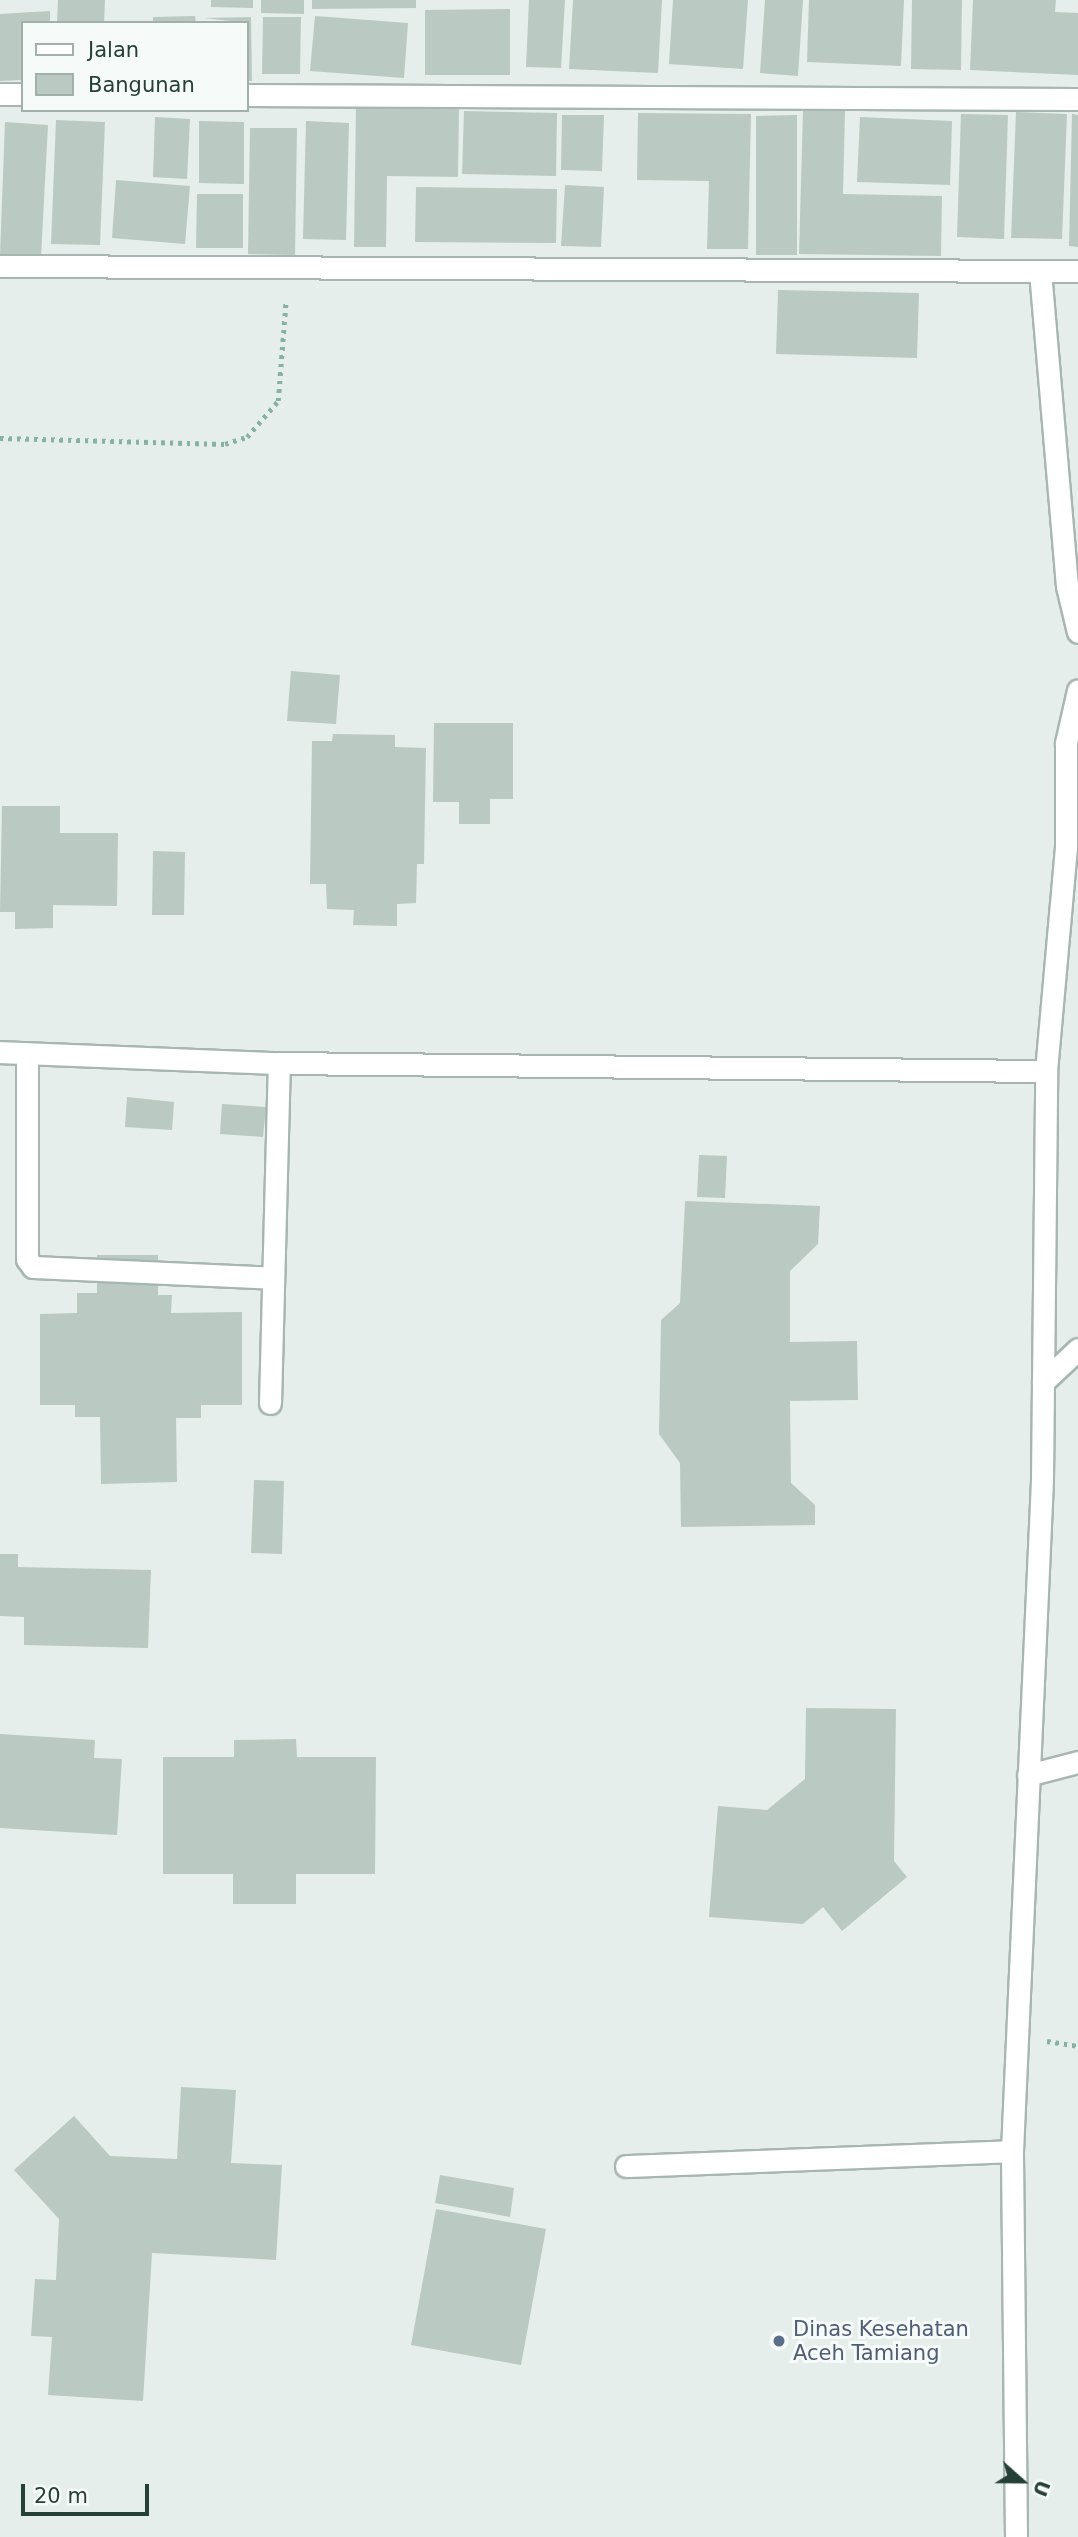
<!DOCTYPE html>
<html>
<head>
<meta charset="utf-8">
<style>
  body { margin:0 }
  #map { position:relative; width:1078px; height:2537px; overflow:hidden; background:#e5eeea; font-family:"DejaVu Sans",sans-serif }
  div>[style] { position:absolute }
  .building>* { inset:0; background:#bac9c2 }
  .path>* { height:4.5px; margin-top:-2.25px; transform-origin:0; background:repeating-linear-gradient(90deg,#86b2a1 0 3.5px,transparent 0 8.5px) }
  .roads { filter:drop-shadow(2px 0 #a7b6b1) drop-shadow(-2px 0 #a7b6b1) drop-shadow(0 2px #a7b6b1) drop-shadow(0 -2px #a7b6b1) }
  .service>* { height:21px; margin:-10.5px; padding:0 10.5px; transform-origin:10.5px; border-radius:10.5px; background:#fff }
  .minor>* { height:21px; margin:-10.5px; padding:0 10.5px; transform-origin:10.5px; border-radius:10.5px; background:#fff }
  .dots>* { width:19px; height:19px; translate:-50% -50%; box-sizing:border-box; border:4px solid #f6faf8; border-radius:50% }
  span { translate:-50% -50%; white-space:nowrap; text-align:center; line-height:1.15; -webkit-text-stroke:6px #f6faf8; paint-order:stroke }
  .service-label { font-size:21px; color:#4e5e75 }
  .left { translate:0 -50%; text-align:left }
  .legend { position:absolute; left:21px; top:21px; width:228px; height:91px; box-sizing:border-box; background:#f6faf8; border:2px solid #a2b0ab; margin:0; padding:9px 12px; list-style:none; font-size:21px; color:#244037 }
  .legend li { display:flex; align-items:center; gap:14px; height:35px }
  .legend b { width:35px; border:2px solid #a2b0ab }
  .north { position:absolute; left:987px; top:2446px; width:70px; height:70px; -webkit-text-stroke:5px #f6faf8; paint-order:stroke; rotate:111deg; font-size:19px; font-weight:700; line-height:28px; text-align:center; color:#244037 }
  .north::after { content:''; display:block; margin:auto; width:24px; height:32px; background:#244037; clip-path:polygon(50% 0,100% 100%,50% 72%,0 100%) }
  .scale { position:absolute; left:21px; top:2484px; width:128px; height:32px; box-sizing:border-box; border:4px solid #244037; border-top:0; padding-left:9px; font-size:21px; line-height:24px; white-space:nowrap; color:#244037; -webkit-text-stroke:5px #f6faf8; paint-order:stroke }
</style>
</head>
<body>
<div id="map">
  <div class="building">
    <div style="clip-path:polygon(58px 0,105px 0,104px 23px,57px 23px)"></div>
    <div style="clip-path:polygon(211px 0,253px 0,253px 8px,211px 7px)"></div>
    <div style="clip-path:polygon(261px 0,304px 0,304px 14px,261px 13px)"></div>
    <div style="clip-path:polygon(312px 0,416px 0,416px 8px,312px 9px)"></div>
    <div style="clip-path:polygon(529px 0,565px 0,561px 68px,526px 67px)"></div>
    <div style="clip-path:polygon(573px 0,662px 0,658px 73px,569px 69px)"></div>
    <div style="clip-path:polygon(673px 0,748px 0,743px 69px,669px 64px)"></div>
    <div style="clip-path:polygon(765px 0,803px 0,798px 76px,760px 73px)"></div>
    <div style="clip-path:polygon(809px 0,904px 0,901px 66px,807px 62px)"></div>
    <div style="clip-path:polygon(912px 0,962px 0,961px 70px,911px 69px)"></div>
    <div style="clip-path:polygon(973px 0,1056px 0,1055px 12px,1078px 13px,1078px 75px,970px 70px)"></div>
    <div style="clip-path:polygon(510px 9px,510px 75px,425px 75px,425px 10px)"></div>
    <div style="clip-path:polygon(50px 11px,50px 23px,23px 23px,23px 80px,0 81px,0 14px)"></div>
    <div style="clip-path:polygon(195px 16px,196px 23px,153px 23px,153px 17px)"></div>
    <div style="clip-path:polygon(315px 16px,408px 23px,404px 78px,310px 71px)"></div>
    <div style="clip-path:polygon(251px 17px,252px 81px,247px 81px,247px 23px,204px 18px)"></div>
    <div style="clip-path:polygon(263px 17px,301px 17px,300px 74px,262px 74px)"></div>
    <div style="clip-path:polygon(356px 105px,459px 107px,458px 177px,387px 176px,386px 247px,354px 247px)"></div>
    <div style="clip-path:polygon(464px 111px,557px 113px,556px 176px,462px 174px)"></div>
    <div style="clip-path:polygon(803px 111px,845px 111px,843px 194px,942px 196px,941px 256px,799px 254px)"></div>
    <div style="clip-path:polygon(1016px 112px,1067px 114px,1062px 239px,1011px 238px)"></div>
    <div style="clip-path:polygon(638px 113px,751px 114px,748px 249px,707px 249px,709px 181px,637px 180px)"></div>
    <div style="clip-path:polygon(961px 114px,1008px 115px,1004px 239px,957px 237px)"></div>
    <div style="clip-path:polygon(1072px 114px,1078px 115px,1078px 247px,1069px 246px)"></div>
    <div style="clip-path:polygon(562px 115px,604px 115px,602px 171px,561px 170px)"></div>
    <div style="clip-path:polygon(797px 115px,797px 255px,756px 255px,756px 116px)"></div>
    <div style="clip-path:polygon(155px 117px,190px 119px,187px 179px,153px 177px)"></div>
    <div style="clip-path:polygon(860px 117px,952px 121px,950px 185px,857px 182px)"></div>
    <div style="clip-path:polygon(56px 120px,105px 122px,100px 245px,51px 244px)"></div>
    <div style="clip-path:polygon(199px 121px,244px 122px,244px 184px,199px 183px)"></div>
    <div style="clip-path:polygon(306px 121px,349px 123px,346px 240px,303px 239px)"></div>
    <div style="clip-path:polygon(5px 122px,48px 125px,41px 257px,0 255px)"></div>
    <div style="clip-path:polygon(250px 128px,297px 128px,295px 255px,248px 254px)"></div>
    <div style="clip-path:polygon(116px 180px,190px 186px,185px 244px,112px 238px)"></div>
    <div style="clip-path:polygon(565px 185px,604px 187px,601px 247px,561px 246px)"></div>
    <div style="clip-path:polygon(416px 187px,557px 189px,556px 243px,415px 242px)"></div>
    <div style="clip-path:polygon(197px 194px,243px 194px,243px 248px,196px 248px)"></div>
    <div style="clip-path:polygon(778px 290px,919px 293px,917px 358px,776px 354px)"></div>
    <div style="clip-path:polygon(291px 671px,340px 675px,336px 724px,287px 721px)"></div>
    <div style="clip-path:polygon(434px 723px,513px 723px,513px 799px,490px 799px,490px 824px,459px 824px,459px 802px,433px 802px)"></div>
    <div style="clip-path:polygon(333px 734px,395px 735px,395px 747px,426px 748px,424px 864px,417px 864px,416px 903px,397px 904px,397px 926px,353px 925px,354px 910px,327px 909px,326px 884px,310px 884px,312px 741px,332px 741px)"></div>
    <div style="clip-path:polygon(2px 806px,60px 806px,60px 833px,118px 833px,117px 906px,53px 905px,53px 928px,15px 929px,15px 912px,0 912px)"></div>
    <div style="clip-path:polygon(153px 851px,185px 852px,184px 915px,152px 915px)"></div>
    <div style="clip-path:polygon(127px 1097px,174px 1102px,172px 1130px,125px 1127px)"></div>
    <div style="clip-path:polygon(222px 1104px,266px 1107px,263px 1137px,220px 1134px)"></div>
    <div style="clip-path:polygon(699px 1155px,727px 1156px,725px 1198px,697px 1197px)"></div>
    <div style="clip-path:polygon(685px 1201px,820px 1206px,818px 1244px,790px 1271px,790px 1342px,857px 1341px,858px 1400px,790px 1401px,791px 1483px,815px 1505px,815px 1525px,681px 1527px,680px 1463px,659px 1434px,661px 1320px,680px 1303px)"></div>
    <div style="clip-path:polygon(97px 1255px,158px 1255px,158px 1295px,172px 1295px,171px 1313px,242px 1312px,242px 1405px,201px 1405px,201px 1418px,176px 1418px,177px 1482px,101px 1484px,100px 1417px,75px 1417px,75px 1405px,40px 1405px,40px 1314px,77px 1313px,77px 1293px,97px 1293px)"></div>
    <div style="clip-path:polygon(254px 1480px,284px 1481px,282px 1554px,251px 1553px)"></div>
    <div style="clip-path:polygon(0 1554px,18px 1554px,18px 1567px,151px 1570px,148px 1648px,24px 1645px,24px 1617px,0 1616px)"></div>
    <div style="clip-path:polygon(806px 1708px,896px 1709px,894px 1861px,907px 1877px,842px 1931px,823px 1907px,803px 1924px,709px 1917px,718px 1806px,767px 1810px,805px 1779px)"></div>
    <div style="clip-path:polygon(0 1734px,95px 1740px,94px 1758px,122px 1759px,117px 1835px,0 1828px)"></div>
    <div style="clip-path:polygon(296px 1739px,297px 1757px,376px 1757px,375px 1874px,296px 1874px,296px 1904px,233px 1904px,233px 1874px,163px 1874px,163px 1757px,234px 1757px,234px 1740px)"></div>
    <div style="clip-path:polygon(181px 2087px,236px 2090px,231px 2163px,282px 2165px,276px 2260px,152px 2253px,143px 2401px,48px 2395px,52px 2337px,31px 2336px,35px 2279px,56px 2280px,59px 2219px,14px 2170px,74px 2116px,110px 2156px,177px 2159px)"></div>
    <div style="clip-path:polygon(440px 2175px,514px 2188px,510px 2217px,435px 2203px)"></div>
    <div style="clip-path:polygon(436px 2209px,546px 2229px,521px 2365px,411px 2345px)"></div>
  </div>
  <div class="path">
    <div style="left:0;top:438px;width:225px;rotate:1.5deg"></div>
    <div style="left:225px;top:444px;width:23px;rotate:-18deg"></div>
    <div style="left:247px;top:437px;width:48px;rotate:-49.3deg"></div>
    <div style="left:278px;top:401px;width:101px;rotate:-85.5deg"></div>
    <div style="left:1047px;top:2041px;width:31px;rotate:9deg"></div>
  </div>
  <div class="roads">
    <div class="service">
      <div style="left:27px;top:1054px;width:205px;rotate:90deg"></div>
      <div style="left:27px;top:1259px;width:10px;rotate:53deg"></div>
      <div style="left:33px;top:1267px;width:240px;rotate:2.6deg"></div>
      <div style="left:1043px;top:1382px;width:48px;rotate:-43.3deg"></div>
      <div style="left:270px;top:1403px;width:340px;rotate:-88.5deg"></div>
      <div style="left:1028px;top:1775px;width:52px;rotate:-14.6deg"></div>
      <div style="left:626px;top:2166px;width:386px;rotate:-2.2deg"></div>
    </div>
    <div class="minor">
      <div style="left:0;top:94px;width:23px"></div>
      <div style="left:247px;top:95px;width:831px;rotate:0.28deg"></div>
      <div style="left:0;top:266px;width:1078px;rotate:0.27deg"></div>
      <div style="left:1040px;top:271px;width:316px;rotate:85.1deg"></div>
      <div style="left:1067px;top:586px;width:47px;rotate:76.6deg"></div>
      <div style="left:0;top:1052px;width:279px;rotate:2.3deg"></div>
      <div style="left:279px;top:1063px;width:767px;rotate:0.6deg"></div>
      <div style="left:1016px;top:2537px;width:386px;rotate:-90.6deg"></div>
      <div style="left:1012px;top:2151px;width:673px;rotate:-87.44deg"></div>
      <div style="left:1042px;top:1479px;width:408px;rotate:-89.4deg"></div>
      <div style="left:1046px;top:1071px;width:225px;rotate:-84.9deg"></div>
      <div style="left:1066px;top:847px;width:104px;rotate:-90deg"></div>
      <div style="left:1066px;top:743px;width:54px;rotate:-77.2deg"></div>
    </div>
  </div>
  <div class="dots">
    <div style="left:779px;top:2341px;background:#5c6f8a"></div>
  </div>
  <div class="service-label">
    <span class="left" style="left:793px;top:2341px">Dinas Kesehatan<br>Aceh Tamiang</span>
  </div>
  <ul class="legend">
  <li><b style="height:9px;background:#fff"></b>Jalan</li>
  <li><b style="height:19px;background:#bac9c2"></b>Bangunan</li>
  </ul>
  <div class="north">U</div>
  <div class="scale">20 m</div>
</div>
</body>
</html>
